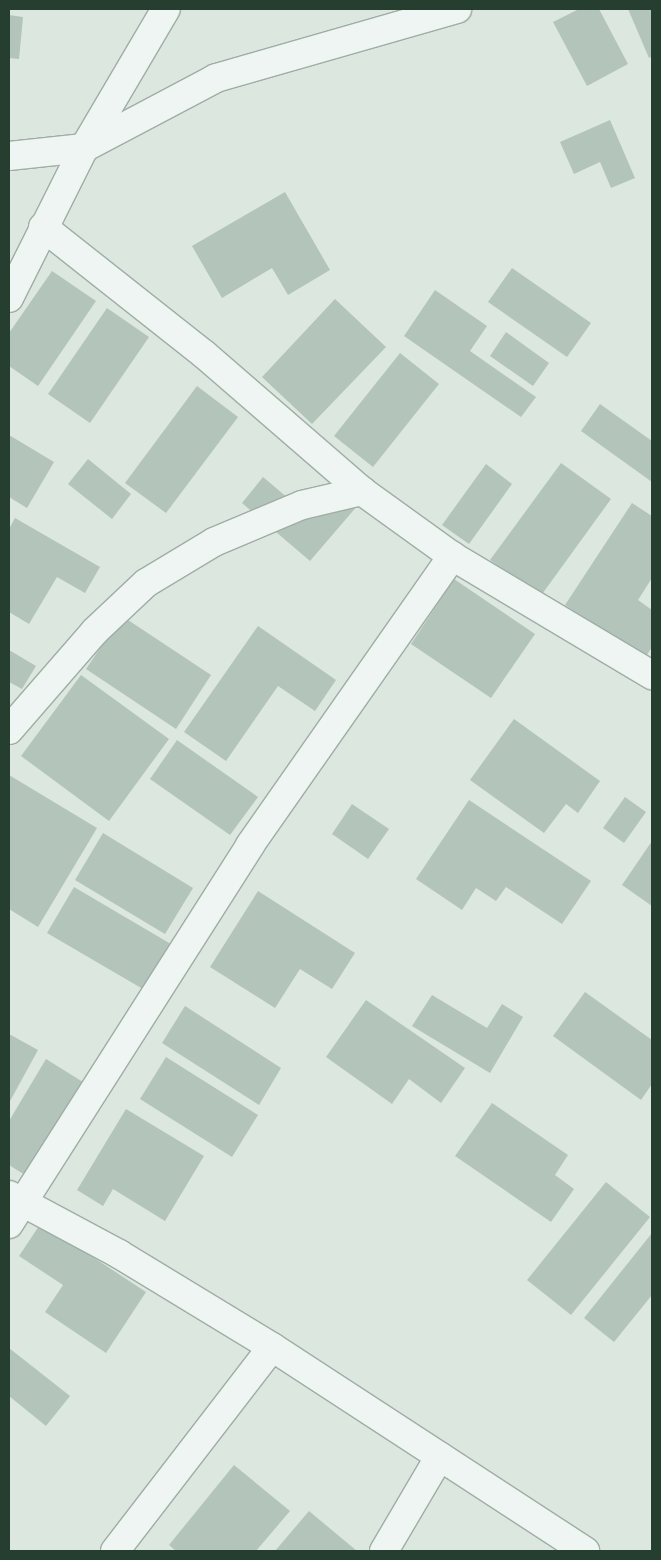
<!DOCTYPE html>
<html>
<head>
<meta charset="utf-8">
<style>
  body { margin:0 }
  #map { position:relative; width:661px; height:1560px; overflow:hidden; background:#dce7e0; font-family:"Space Grotesk",sans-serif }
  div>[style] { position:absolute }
  .building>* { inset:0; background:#b3c4ba }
  .roads { filter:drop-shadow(1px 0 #9eaea4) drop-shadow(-1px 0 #9eaea4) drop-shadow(0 1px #9eaea4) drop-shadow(0 -1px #9eaea4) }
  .minor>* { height:28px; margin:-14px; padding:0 14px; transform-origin:14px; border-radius:14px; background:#eff5f2 }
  span { translate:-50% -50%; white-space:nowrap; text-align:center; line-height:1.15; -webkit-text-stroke:5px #ebf5ef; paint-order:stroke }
  .frame { position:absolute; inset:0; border:10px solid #253e30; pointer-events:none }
</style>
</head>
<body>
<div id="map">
  <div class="building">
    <div style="clip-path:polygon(579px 9px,599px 9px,628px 64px,587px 86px,553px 22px)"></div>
    <div style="clip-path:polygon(628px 9px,652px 9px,652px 56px,649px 58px)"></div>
    <div style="clip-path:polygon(9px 15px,23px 17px,19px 59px,9px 58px)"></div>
    <div style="clip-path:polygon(610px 120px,635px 178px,611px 188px,600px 162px,574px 174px,560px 142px)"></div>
    <div style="clip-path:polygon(285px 192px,330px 270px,288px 295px,272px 268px,222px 298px,192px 246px)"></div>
    <div style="clip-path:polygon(512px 268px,591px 323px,567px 357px,488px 302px)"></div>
    <div style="clip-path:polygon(52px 271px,96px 301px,38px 386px,9px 366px,9px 333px)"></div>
    <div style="clip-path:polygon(435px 290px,487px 326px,470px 351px,536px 397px,521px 417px,404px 336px)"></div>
    <div style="clip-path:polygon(335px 299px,386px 347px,312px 424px,262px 377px)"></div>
    <div style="clip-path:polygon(107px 308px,149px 337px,90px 423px,48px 394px)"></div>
    <div style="clip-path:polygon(506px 332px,549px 363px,533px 386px,490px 356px)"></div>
    <div style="clip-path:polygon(400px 353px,439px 384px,373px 467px,334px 436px)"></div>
    <div style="clip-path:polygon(197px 386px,238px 417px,166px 513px,125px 483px)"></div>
    <div style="clip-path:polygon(600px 404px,652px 441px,652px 482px,581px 431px)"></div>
    <div style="clip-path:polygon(9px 435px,54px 462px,27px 508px,9px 497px)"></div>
    <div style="clip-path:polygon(88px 459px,131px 494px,112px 519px,68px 484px)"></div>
    <div style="clip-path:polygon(561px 463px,611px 499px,540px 597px,490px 560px)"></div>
    <div style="clip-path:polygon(486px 464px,512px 484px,469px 544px,442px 525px)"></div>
    <div style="clip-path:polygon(263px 477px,308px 515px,358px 505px,310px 561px,242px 503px)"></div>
    <div style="clip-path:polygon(632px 503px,652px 516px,652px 578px,638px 600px,652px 610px,652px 647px,645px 658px,565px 605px)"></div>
    <div style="clip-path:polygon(15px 518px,100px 567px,85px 593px,57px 577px,29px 624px,9px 612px,9px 529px)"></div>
    <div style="clip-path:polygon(454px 579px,535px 634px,491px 698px,411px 644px)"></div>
    <div style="clip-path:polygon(122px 616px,211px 675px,176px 729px,86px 669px)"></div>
    <div style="clip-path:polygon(258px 626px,336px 680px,315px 711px,278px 686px,226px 761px,184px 732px)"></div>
    <div style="clip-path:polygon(9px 650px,36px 666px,22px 689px,9px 682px)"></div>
    <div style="clip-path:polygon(81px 675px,169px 739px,109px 821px,21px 756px)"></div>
    <div style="clip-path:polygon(514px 719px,600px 781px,578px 813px,566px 804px,544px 833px,470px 780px)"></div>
    <div style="clip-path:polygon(177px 740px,258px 797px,230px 835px,150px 779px)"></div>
    <div style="clip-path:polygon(9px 775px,97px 828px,38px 927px,9px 909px)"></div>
    <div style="clip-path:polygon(625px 797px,646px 812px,624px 843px,603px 828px)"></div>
    <div style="clip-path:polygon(469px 800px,591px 881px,562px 924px,506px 887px,496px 901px,476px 888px,462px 910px,416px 879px)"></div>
    <div style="clip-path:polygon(352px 804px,389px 829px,368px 859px,332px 834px)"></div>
    <div style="clip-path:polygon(103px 833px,193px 888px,165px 934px,75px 880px)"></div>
    <div style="clip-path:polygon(652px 841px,652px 906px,622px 885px)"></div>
    <div style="clip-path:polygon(74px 887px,176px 947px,148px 992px,47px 933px)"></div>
    <div style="clip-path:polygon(258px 891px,355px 953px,332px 989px,300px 969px,275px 1008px,210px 967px)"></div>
    <div style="clip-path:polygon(585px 992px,652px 1040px,652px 1084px,641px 1100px,553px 1036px)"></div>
    <div style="clip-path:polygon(432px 995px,487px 1028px,502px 1004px,523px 1017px,490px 1073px,412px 1026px)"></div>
    <div style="clip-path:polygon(366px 1000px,465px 1068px,441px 1103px,409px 1079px,392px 1104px,326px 1057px)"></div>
    <div style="clip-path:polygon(185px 1006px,281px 1068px,259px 1105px,162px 1043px)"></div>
    <div style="clip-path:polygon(9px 1034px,38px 1050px,9px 1103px)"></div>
    <div style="clip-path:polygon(166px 1057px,258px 1115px,232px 1157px,140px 1099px)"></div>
    <div style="clip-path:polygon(46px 1059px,91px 1087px,33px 1180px,9px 1165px,9px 1121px)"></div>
    <div style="clip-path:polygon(492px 1103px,568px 1155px,555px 1175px,574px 1189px,551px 1222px,455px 1156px)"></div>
    <div style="clip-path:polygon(126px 1109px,204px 1156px,165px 1221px,113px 1189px,103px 1206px,77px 1190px)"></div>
    <div style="clip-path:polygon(606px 1182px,650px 1217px,571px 1315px,527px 1280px)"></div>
    <div style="clip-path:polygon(41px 1223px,146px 1292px,106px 1353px,45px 1312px,63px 1285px,19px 1256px)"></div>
    <div style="clip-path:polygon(652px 1233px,652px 1295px,614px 1342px,584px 1318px)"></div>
    <div style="clip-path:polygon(9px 1348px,70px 1396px,46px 1426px,9px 1396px)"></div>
    <div style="clip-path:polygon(234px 1465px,290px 1511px,256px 1551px,176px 1551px,169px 1545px)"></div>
    <div style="clip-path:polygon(309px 1511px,357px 1551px,275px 1551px)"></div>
  </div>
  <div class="roads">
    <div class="minor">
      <div style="left:9px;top:156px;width:75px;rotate:-6.1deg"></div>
      <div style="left:84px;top:148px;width:149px;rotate:-27.9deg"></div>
      <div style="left:216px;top:78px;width:251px;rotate:-16deg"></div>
      <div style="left:43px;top:227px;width:206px;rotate:38.3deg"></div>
      <div style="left:205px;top:355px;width:208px;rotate:40.9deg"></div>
      <div style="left:362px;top:491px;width:111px;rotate:35.8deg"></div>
      <div style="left:452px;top:556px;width:233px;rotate:30.8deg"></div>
      <div style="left:9px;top:298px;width:168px;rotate:-63.4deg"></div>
      <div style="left:84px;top:148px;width:161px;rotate:-59.5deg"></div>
      <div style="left:9px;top:730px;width:131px;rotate:-49deg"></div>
      <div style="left:95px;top:631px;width:70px;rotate:-43.3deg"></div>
      <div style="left:146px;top:583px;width:79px;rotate:-31.1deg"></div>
      <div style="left:214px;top:542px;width:95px;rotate:-22.8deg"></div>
      <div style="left:302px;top:505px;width:62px;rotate:-13.1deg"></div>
      <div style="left:9px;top:1195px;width:125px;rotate:28.2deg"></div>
      <div style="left:119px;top:1254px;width:179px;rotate:31.3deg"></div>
      <div style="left:272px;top:1347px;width:374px;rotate:33.1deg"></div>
      <div style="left:9px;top:1224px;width:449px;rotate:-57.5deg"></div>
      <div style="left:250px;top:845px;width:353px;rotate:-55deg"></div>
      <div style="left:115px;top:1551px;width:257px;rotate:-52.4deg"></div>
      <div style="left:384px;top:1551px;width:110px;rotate:-59.5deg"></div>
    </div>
  </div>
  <div class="frame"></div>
</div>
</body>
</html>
